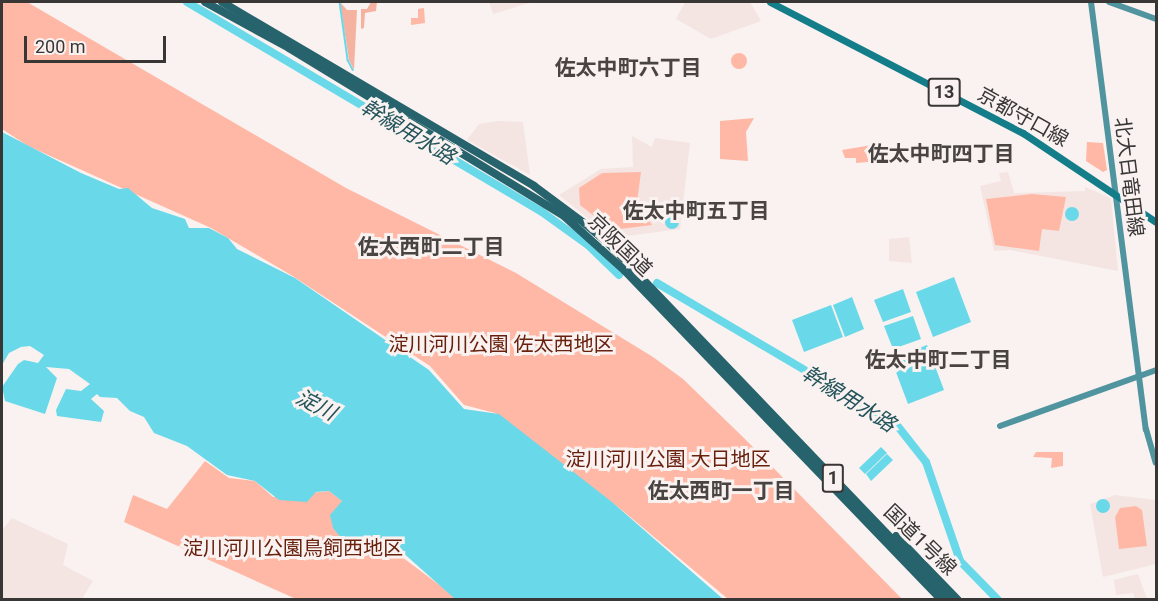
<!DOCTYPE html>
<html>
<head>
<meta charset="utf-8">
<style>
  body { margin:0 }
  #map { position:relative; width:1158px; height:601px; overflow:hidden; background:#f9f2f0; font-family:Roboto,"Noto Sans JP",sans-serif }
  div>[style] { position:absolute }
  .built>* { inset:0; background:#f5e5e2 }
  .green>* { inset:0; background:#ffb8a5 }
  .round { border-radius:50% }
  .forest>* { inset:0; background:#f6b2a0 }
  .water>* { inset:0; background:#69d9e9 }
  .stream>* { height:1.5px; margin:-0.75px; padding:0 0.75px; transform-origin:0.75px; border-radius:0.75px; background:#69d9e9 }
  .river>* { height:8px; margin:-4px; padding:0 4px; transform-origin:4px; border-radius:4px; background:#69d9e9 }
  .secondary>* { height:6px; margin:-3px; padding:0 3px; transform-origin:3px; border-radius:3px; background:#4f949e }
  .primary>* { height:7px; margin:-3.5px; padding:0 3.5px; transform-origin:3.5px; border-radius:3.5px; background:#137d89 }
  .highway>* { height:8px; margin:-4px; padding:0 4px; transform-origin:4px; border-radius:4px; background:#27636c }
  span { translate:-50% -50%; white-space:nowrap; text-align:center; line-height:1.15; -webkit-text-stroke:6px #f9f2f0; paint-order:stroke }
  .shield-label span { padding:2px 4px; background:#f9f2f0; border:2px solid; border-radius:4px; -webkit-text-stroke-width:0 }
  .shield-label { font-size:18px; color:#393636; font-weight:700 }
  .street-label { font-size:20px; color:#393636 }
  .park-label { font-size:20px; color:#69210e }
  .neighbourhood-label { font-size:21px; color:#494442; font-weight:700 }
  .water-label { font-size:21px; color:#23545b; font-style:italic }
  .frame { position:absolute; inset:0; border:3px solid #393636; pointer-events:none }
  .scale { position:absolute; left:24px; top:36px; width:142px; height:27px; box-sizing:border-box; border:3px solid #393636; border-top:0; padding-left:8px; font-size:18px; line-height:21px; white-space:nowrap; color:#393636; -webkit-text-stroke:4px #f9f2f0; paint-order:stroke }
</style>
</head>
<body>
<div id="map">
  <div class="built">
    <div style="clip-path:polygon(489px 2px,532px 2px,493px 14px)"></div>
    <div style="clip-path:polygon(685px 2px,750px 2px,761px 21px,711px 39px,676px 19px)"></div>
    <div style="clip-path:polygon(498px 121px,523px 122px,530px 175px,467px 140px,479px 124px)"></div>
    <div style="clip-path:polygon(632px 136px,652px 147px,655px 138px,690px 143px,680px 229px,612px 238px,559px 195px,601px 169px,633px 167px)"></div>
    <div style="clip-path:polygon(1008px 172px,1014px 193px,1085px 191px,1085px 187px,1111px 198px,1118px 271px,1010px 250px,994px 251px,980px 186px,1001px 181px,999px 173px)"></div>
    <div style="clip-path:polygon(909px 237px,912px 263px,889px 261px,889px 239px)"></div>
    <div style="clip-path:polygon(1115px 495px,1156px 500px,1156px 564px,1103px 577px,1090px 504px)"></div>
    <div style="clip-path:polygon(12px 518px,68px 544px,63px 565px,93px 581px,82px 599px,2px 599px,2px 530px)"></div>
    <div style="clip-path:polygon(1138px 574px,1147px 599px,1135px 599px,1133px 593px,1116px 595px,1114px 580px)"></div>
  </div>
  <div class="green">
    <div style="clip-path:polygon(2px 2px,27px 2px,346px 188px,516px 273px,653px 357px,683px 379px,745px 439px,902px 599px,728px 599px,623px 511px,495px 413px,464px 405px,430px 366px,291px 275px,211px 228px,28px 146px,2px 129px)"></div>
    <div style="clip-path:polygon(424px 8px,425px 23px,411px 25px,411px 18px,418px 18px,418px 9px)"></div>
    <div class="round" style="left:731px;top:53px;width:16px;height:16px"></div>
    <div style="clip-path:polygon(754px 118px,746px 132px,748px 161px,720px 159px,720px 121px)"></div>
    <div style="clip-path:polygon(1087px 142px,1103px 143px,1107px 170px,1103px 172px,1086px 161px)"></div>
    <div style="clip-path:polygon(878px 144px,880px 161px,856px 163px,856px 158px,845px 158px,842px 150px)"></div>
    <div style="clip-path:polygon(641px 172px,637px 202px,652px 225px,612px 230px,580px 205px,579px 188px,602px 173px)"></div>
    <div style="clip-path:polygon(1032px 194px,1066px 197px,1059px 231px,1042px 229px,1039px 251px,995px 245px,986px 199px)"></div>
    <div style="clip-path:polygon(1036px 452px,1063px 452px,1063px 466px,1051px 468px,1052px 458px,1033px 457px)"></div>
    <div style="clip-path:polygon(205px 461px,229px 478px,255px 481px,273px 497px,329px 491px,342px 501px,338px 507px,351px 541px,374px 536px,458px 599px,296px 599px,124px 522px,133px 495px,167px 509px)"></div>
    <div style="clip-path:polygon(1136px 506px,1142px 510px,1147px 546px,1119px 549px,1115px 517px,1120px 508px)"></div>
  </div>
  <div class="forest">
    <div style="clip-path:polygon(340px 2px,347px 10px,357px 10px,354px 70px,349px 60px)"></div>
    <div style="clip-path:polygon(371px 2px,377px 2px,376px 11px,365px 13px,364px 28px,361px 29px,361px 9px,367px 9px)"></div>
  </div>
  <div class="water">
    <div style="clip-path:polygon(2px 132px,81px 173px,119px 189px,128px 188px,152px 208px,185px 219px,189px 228px,209px 228px,228px 238px,237px 249px,295px 278px,429px 370px,464px 409px,499px 414px,612px 502px,723px 599px,455px 599px,401px 551px,374px 536px,342px 539px,333px 528px,330px 515px,342px 501px,329px 491px,316px 492px,307px 502px,279px 500px,255px 481px,227px 475px,187px 446px,154px 433px,144px 417px,130px 411px,117px 398px,100px 397px,97px 394px,91px 399px,104px 411px,101px 422px,57px 416px,56px 410px,66px 389px,81px 391px,90px 384px,69px 369px,46px 367px,57px 378px,45px 414px,5px 401px,2px 387px,18px 364px,24px 360px,38px 363px,44px 355px,30px 346px,21px 347px,9px 353px,2px 365px)"></div>
    <div class="round" style="left:1065px;top:207px;width:14px;height:14px"></div>
    <div class="round" style="left:665px;top:215px;width:14px;height:14px"></div>
    <div style="clip-path:polygon(954px 277px,971px 322px,933px 337px,916px 292px)"></div>
    <div style="clip-path:polygon(903px 289px,911px 312px,883px 322px,874px 300px)"></div>
    <div style="clip-path:polygon(852px 297px,864px 329px,845px 337px,833px 305px)"></div>
    <div style="clip-path:polygon(831px 305px,843px 337px,804px 352px,792px 320px)"></div>
    <div style="clip-path:polygon(913px 316px,921px 339px,893px 349px,884px 326px)"></div>
    <div style="clip-path:polygon(927px 345px,944px 390px,908px 404px,891px 359px)"></div>
    <div style="clip-path:polygon(881px 447px,887px 453px,865px 474px,859px 468px)"></div>
    <div style="clip-path:polygon(887px 454px,893px 460px,871px 481px,866px 474px)"></div>
    <div class="round" style="left:1096px;top:499px;width:14px;height:14px"></div>
  </div>
  <div class="stream">
    <div style="left:340px;top:2px;width:59px;rotate:82.1deg"></div>
    <div style="left:348px;top:60px;width:11px;rotate:63deg"></div>
  </div>
  <div class="river">
    <div style="left:187px;top:2px;width:412px;rotate:30.6deg"></div>
    <div style="left:542px;top:212px;width:57px;rotate:35.7deg"></div>
    <div style="left:588px;top:245px;width:43px;rotate:44.1deg"></div>
    <div style="left:657px;top:283px;width:277px;rotate:30.5deg"></div>
    <div style="left:896px;top:424px;width:48px;rotate:51.7deg"></div>
    <div style="left:926px;top:462px;width:105px;rotate:71deg"></div>
    <div style="left:960px;top:561px;width:54px;rotate:45.7deg"></div>
  </div>
  <div class="secondary">
    <div style="left:1091px;top:2px;width:431px;rotate:82.7deg"></div>
    <div style="left:1146px;top:429px;width:35px;rotate:74deg"></div>
    <div style="left:1109px;top:2px;width:50px;rotate:19.9deg"></div>
    <div style="left:1000px;top:426px;width:166px;rotate:-19.7deg"></div>
  </div>
  <div class="primary">
    <div style="left:770px;top:2px;width:285px;rotate:27.4deg"></div>
    <div style="left:1023px;top:133px;width:160px;rotate:33.8deg"></div>
  </div>
  <div class="highway">
    <div style="left:205px;top:2px;width:96px;rotate:28.7deg"></div>
    <div style="left:289px;top:48px;width:322px;rotate:31.4deg"></div>
    <div style="left:564px;top:216px;width:82px;rotate:42deg"></div>
    <div style="left:625px;top:271px;width:457px;rotate:46.1deg"></div>
    <div style="left:222px;top:2px;width:362px;rotate:30.5deg"></div>
    <div style="left:534px;top:186px;width:62px;rotate:36.5deg"></div>
    <div style="left:584px;top:223px;width:33px;rotate:40deg"></div>
    <div style="left:609px;top:244px;width:493px;rotate:46.2deg"></div>
    <div style="left:896px;top:536px;width:89px;rotate:45.9deg"></div>
  </div>
  <div class="shield-label">
    <span style="left:944px;top:92px">13</span>
    <span style="left:833px;top:478px">1</span>
  </div>
  <div class="street-label">
    <span style="left:1023px;top:117px;rotate:29deg">京都守口線</span>
    <span style="left:1129px;top:177px;rotate:83deg">北大日竜田線</span>
    <span style="left:620px;top:245px;rotate:44deg">京阪国道</span>
    <span style="left:920px;top:540px;rotate:44deg">国道1号線</span>
  </div>
  <div class="park-label">
    <span style="left:501px;top:344px">淀川河川公園 佐太西地区</span>
    <span style="left:668px;top:459px">淀川河川公園 大日地区</span>
    <span style="left:293px;top:548px">淀川河川公園鳥飼西地区</span>
  </div>
  <div class="neighbourhood-label">
    <span style="left:628px;top:68px">佐太中町六丁目</span>
    <span style="left:941px;top:154px">佐太中町四丁目</span>
    <span style="left:696px;top:211px">佐太中町五丁目</span>
    <span style="left:431px;top:247px">佐太西町二丁目</span>
    <span style="left:938px;top:360px">佐太中町二丁目</span>
    <span style="left:721px;top:491px">佐太西町一丁目</span>
  </div>
  <div class="water-label">
    <span style="left:408px;top:132px;rotate:31deg">幹線用水路</span>
    <span style="left:849px;top:399px;rotate:32deg">幹線用水路</span>
    <span style="left:316px;top:405px;rotate:27deg">淀川</span>
  </div>
  <div class="frame"></div>
  <div class="scale">200 m</div>
</div>
</body>
</html>
